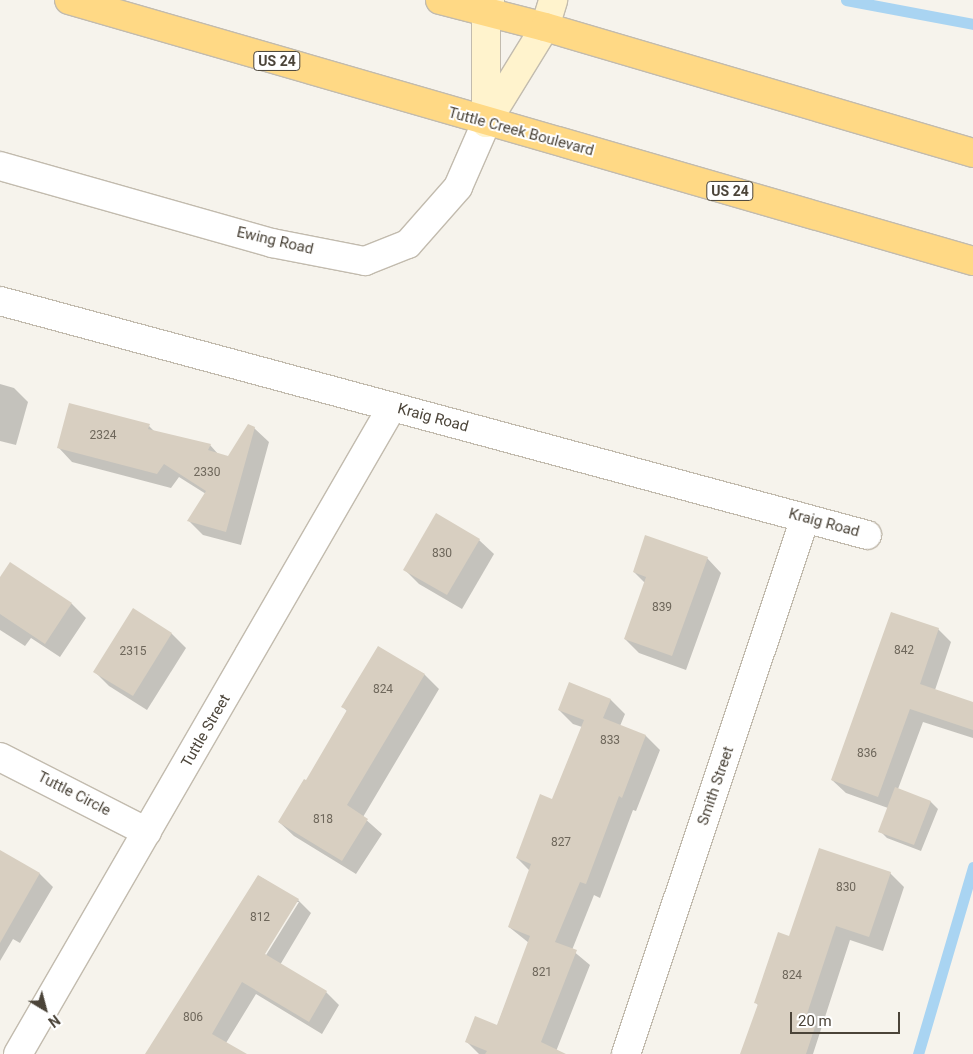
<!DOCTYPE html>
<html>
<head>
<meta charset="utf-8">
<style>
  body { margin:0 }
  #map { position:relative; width:973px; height:1054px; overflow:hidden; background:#f6f3ec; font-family:Roboto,sans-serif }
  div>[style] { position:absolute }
  .shadow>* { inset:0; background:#0003 }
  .stream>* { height:11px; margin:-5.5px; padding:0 5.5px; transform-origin:5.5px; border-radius:5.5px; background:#a9d4f2 }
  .building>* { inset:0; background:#d8cfc1 }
  .roads { filter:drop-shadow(1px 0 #c2bbae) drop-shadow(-1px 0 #c2bbae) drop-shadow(0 1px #c2bbae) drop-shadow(0 -1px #c2bbae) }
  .minor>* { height:28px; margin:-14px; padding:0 14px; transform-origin:14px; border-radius:14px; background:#fff }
  .secondary>* { height:28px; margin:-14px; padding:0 14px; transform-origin:14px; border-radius:14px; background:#fff3cd }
  .trunk>* { height:28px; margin:-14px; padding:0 14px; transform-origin:14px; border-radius:14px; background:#ffd985 }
  span { translate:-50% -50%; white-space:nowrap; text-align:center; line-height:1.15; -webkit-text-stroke:4px #fff; paint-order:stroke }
  .number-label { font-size:12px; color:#6e675b }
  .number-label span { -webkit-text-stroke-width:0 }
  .shield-label span { padding:1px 4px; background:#fff; border:1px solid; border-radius:4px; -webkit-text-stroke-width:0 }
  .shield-label { font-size:14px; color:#4b4439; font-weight:700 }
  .street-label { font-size:15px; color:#4b4439 }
  .north { position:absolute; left:20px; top:984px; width:50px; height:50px; -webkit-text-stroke:4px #fff; paint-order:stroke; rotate:143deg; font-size:14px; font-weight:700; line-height:20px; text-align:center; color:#4b4439 }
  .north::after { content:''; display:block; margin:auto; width:18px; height:22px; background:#4b4439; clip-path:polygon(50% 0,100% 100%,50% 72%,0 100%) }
  .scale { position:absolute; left:790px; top:1012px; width:110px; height:22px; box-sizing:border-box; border:2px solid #4b4439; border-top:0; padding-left:6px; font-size:15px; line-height:18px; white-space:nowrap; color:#4b4439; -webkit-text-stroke:4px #fff; paint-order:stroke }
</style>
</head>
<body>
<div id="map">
  <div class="shadow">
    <div style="clip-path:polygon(0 384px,14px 388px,28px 402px,16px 445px,0 441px)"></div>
    <div style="clip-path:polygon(149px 426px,155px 432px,210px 445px,219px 455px,229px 457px,254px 428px,269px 442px,241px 545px,203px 535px,189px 521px,206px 494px,179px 477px,171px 488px,72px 462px,58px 447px)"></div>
    <div style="clip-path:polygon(479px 540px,494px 554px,462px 609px,419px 584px,405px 570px)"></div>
    <div style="clip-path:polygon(707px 558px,721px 573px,686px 670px,639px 653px,625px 639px,645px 583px,634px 572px)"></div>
    <div style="clip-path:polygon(0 579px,72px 604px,86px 618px,60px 657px,31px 638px,25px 646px,0 630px)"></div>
    <div style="clip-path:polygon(133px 610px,172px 634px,186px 648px,147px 710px,109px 686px,95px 672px)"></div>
    <div style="clip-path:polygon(938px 629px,951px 642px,935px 690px,973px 703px,973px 738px,923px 722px,898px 789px,931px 802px,938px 809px,921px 851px,887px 838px,880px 831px,888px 808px,846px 793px,832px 780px)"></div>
    <div style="clip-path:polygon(379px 648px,425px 675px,439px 689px,363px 817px,382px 834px,356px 874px,294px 836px,279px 822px,307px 782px,347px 711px,343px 707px)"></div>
    <div style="clip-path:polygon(570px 684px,611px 700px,625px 714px,620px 726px,646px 736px,660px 750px,636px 811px,633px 810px,600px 898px,594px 895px,572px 950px,590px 965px,555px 1054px,479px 1054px,467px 1042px,497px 1026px,529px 943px,509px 927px,530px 871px,517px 858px,553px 800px,582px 727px,573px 724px,559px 710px)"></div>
    <div style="clip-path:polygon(0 851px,40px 874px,53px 887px,20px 943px,13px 939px,0 961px)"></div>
    <div style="clip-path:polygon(890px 873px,904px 887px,883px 951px,850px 940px,813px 1054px,741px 1054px,759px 1006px,756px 1003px,790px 937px)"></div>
    <div style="clip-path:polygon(evenodd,259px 876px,298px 900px,311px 913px,280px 965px,326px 992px,339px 1005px,322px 1034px,256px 994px,226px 1043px,241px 1054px,146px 1054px,259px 876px,296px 902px,299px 902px,263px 960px,261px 959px,296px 902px)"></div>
  </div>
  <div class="stream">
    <div style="left:846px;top:0;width:129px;rotate:10.7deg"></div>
    <div style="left:918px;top:1054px;width:195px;rotate:-73.6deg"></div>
  </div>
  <div class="building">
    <div style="clip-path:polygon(69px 403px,150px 424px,148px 429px,211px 444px,208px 450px,228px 456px,248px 424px,255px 427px,226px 532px,187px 521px,206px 491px,164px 464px,157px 474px,57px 448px)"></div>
    <div style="clip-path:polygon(436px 513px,480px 539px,447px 595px,403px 570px)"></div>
    <div style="clip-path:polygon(645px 535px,708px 557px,672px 656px,624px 639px,646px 577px,633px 572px)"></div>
    <div style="clip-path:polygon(10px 562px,72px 603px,45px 644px,0 614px,0 577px)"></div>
    <div style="clip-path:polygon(133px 608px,172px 633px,133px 696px,93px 672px)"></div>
    <div style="clip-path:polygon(891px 612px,939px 628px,920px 684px,973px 702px,973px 730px,910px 709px,878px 797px,831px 780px)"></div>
    <div style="clip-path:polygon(378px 646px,425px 674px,347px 805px,368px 819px,342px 861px,278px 822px,304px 779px,306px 780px,347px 710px,341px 707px)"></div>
    <div style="clip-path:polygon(569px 682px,611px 699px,603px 718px,646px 735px,622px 798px,619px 796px,586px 884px,580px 882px,555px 942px,577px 950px,541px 1042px,566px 1054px,485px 1054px,487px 1051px,465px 1042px,475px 1016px,497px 1025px,530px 936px,508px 927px,531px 864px,516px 858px,540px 794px,552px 799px,584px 720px,558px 710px)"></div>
    <div style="clip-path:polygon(895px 787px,931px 801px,914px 845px,878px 832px)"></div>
    <div style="clip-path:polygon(819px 848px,891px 872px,869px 937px,836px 926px,804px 1023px,815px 1027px,806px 1054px,740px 1054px,758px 1004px,754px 1003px,778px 932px,789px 936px)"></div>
    <div style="clip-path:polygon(0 850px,40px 873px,0 943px)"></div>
    <div style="clip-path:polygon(258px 875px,299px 899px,265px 954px,327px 991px,309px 1022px,242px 982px,212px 1034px,247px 1054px,145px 1054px)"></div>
  </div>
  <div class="roads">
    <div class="minor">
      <div style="left:0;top:166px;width:283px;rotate:15.8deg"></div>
      <div style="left:272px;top:243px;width:95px;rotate:11deg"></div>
      <div style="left:365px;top:261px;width:46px;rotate:-21.6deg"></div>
      <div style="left:408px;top:244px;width:76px;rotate:-48.7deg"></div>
      <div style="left:458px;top:187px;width:70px;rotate:-66.4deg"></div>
      <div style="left:0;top:301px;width:898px;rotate:15.1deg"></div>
      <div style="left:0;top:757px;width:165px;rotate:27deg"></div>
      <div style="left:18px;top:1054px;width:747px;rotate:-59.97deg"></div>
      <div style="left:626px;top:1054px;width:565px;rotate:-71.53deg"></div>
    </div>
    <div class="secondary">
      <div style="left:486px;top:123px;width:113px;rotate:-58.4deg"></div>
      <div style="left:545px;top:27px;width:28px;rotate:-73deg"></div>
      <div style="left:486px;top:123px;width:110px;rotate:-90deg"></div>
      <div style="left:486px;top:13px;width:14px;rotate:-73deg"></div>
    </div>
    <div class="trunk">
      <div style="left:69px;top:0;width:941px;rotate:16.1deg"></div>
      <div style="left:440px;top:0;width:108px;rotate:14.4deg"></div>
      <div style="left:545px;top:27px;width:446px;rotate:16.4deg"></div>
    </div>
  </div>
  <div class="number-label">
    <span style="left:103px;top:436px">2324</span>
    <span style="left:207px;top:473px">2330</span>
    <span style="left:442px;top:554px">830</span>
    <span style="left:662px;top:608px">839</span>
    <span style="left:904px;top:651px">842</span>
    <span style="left:133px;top:652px">2315</span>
    <span style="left:383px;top:690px">824</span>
    <span style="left:610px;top:741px">833</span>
    <span style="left:867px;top:754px">836</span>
    <span style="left:323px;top:820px">818</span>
    <span style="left:561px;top:843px">827</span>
    <span style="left:846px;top:888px">830</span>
    <span style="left:260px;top:918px">812</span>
    <span style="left:542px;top:973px">821</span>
    <span style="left:792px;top:976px">824</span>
    <span style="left:193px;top:1018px">806</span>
  </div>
  <div class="shield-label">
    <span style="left:277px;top:61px">US 24</span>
    <span style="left:730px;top:191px">US 24</span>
  </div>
  <div class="street-label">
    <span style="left:521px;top:132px;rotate:15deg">Tuttle Creek Boulevard</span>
    <span style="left:275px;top:241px;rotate:13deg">Ewing Road</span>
    <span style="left:433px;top:418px;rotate:15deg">Kraig Road</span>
    <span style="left:824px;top:523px;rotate:15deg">Kraig Road</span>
    <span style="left:206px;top:731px;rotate:-60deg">Tuttle Street</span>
    <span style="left:716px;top:786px;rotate:-71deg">Smith Street</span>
    <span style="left:74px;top:794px;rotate:27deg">Tuttle Circle</span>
  </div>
  <div class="north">N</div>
  <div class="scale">20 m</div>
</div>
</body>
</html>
